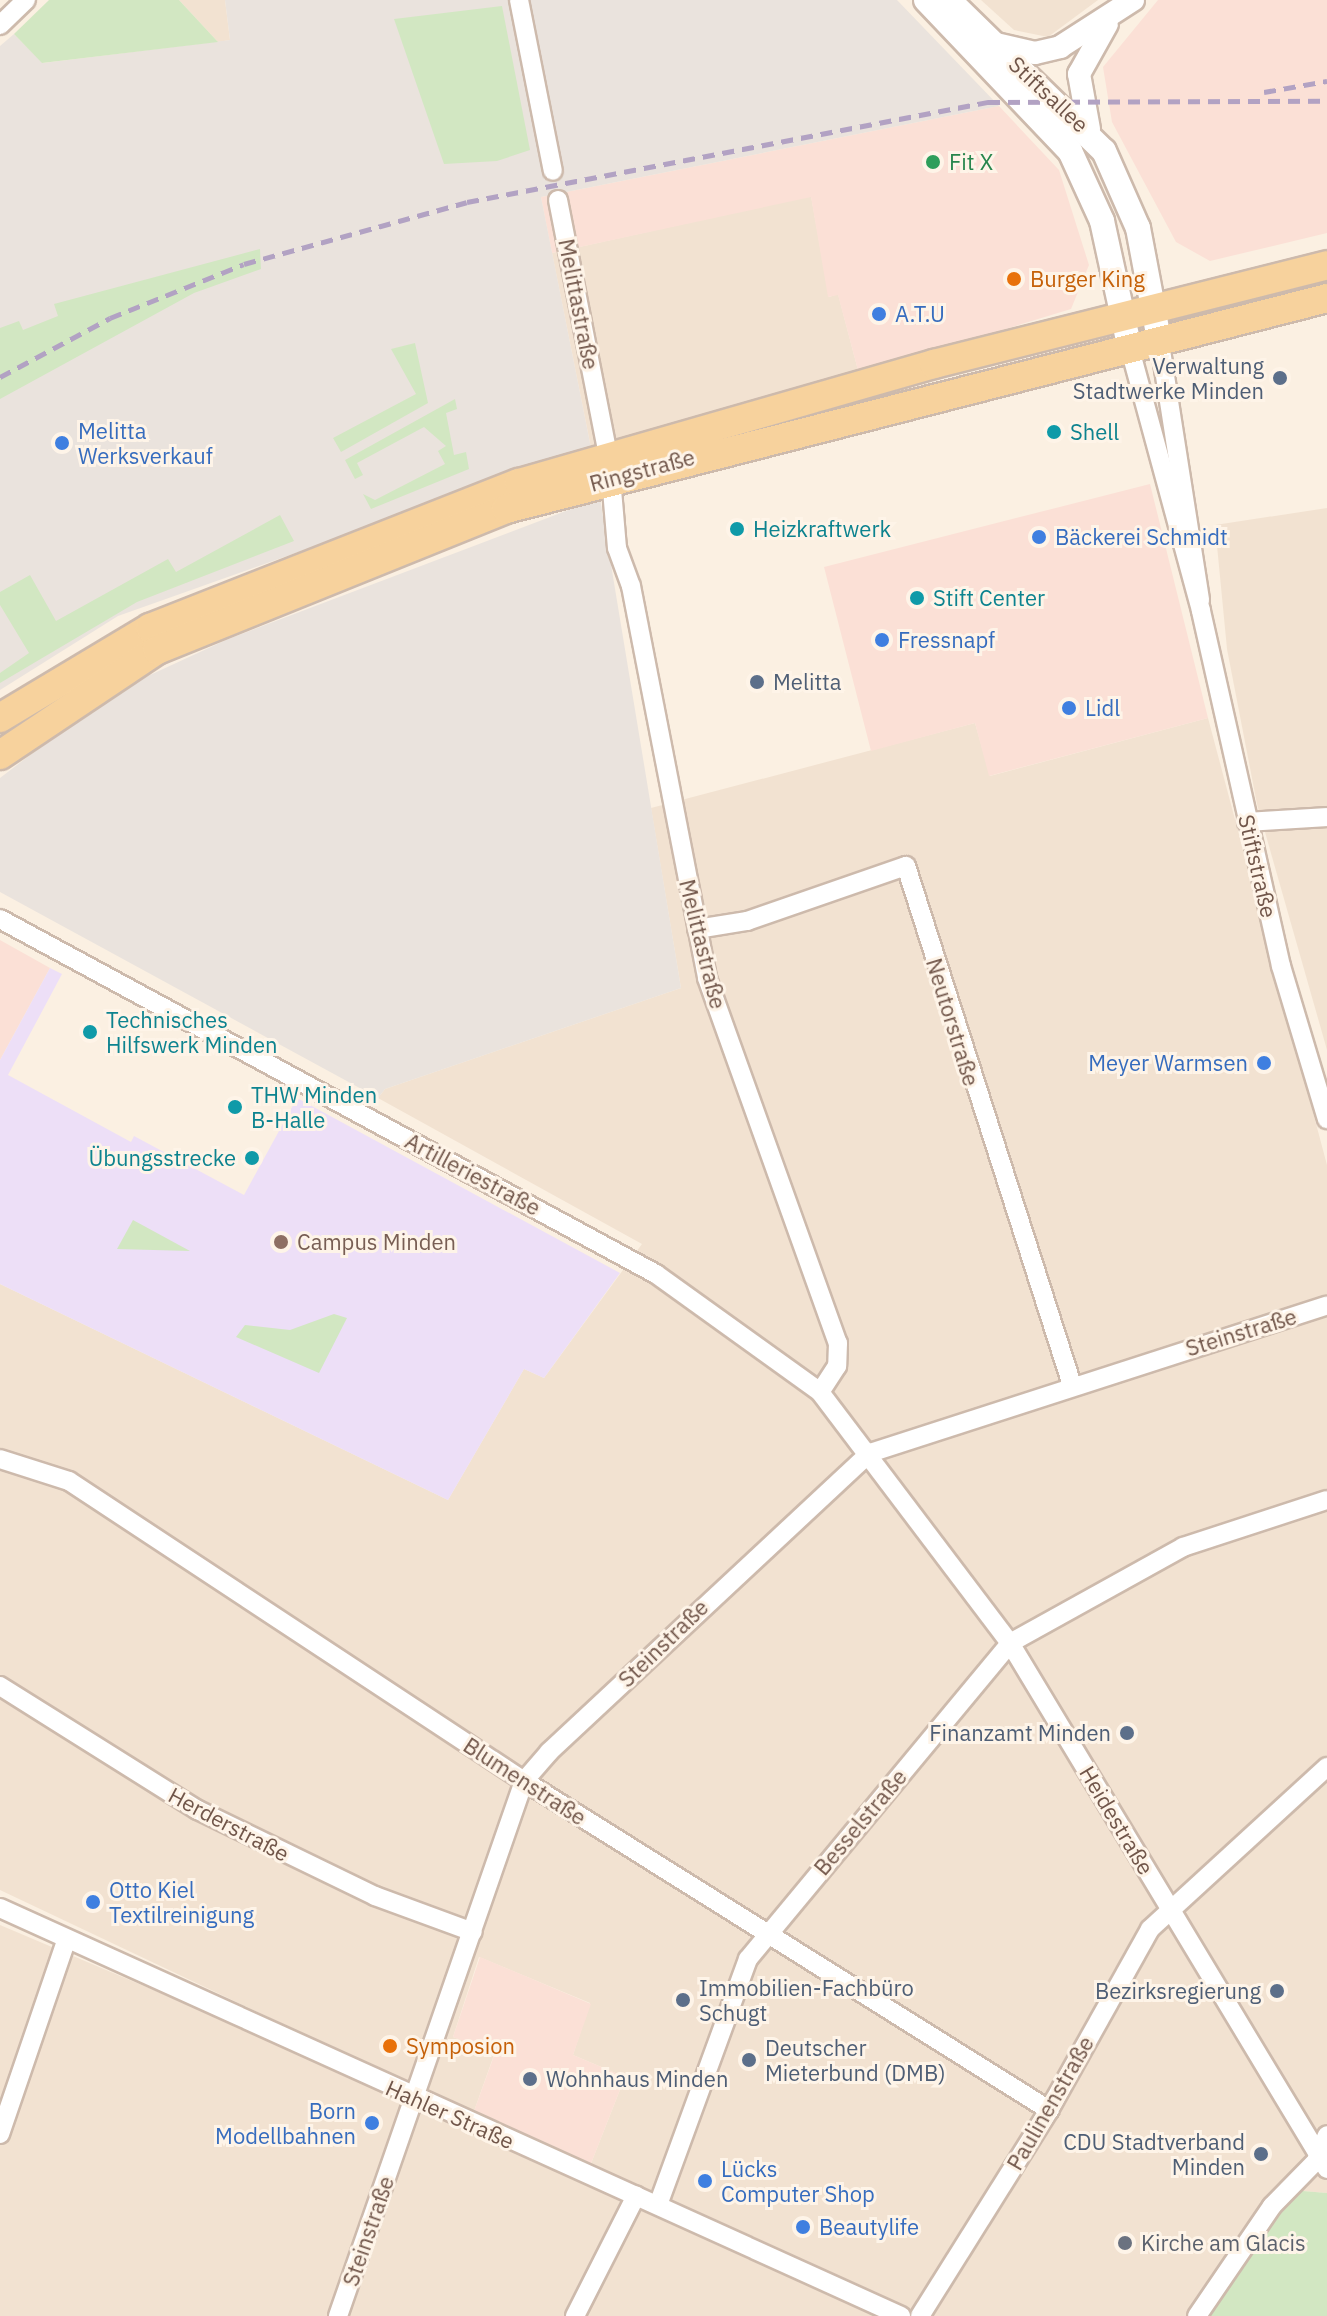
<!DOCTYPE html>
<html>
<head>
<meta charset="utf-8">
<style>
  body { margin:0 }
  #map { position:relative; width:1327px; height:2316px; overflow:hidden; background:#fbf0e2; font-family:"IBM Plex Sans",sans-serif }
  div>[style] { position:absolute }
  .residential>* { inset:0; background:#f2e2d1 }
  .commercial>* { inset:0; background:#fbe0d6 }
  .industrial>* { inset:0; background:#eae3dd }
  .education>* { inset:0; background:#eddff7 }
  .green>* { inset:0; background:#d2e7c2 }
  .roads { filter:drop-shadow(2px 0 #cdbaac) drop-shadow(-2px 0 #cdbaac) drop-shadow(0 2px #cdbaac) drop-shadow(0 -2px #cdbaac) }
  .minor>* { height:18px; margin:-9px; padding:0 9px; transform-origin:9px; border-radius:9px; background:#fff }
  .tertiary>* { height:22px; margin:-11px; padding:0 11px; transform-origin:11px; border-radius:11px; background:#fff }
  .secondary>* { height:24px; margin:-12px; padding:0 12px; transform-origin:12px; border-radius:12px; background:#fff }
  .primary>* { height:28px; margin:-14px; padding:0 14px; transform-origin:14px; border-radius:14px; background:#f7d29d }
  .rail>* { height:5px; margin-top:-2.5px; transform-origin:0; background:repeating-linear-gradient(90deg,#b2a2c3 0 12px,transparent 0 20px) }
  .dots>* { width:22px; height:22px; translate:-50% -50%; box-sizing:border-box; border:4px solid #fef4e8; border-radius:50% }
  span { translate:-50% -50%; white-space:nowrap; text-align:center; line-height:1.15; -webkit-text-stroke:6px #fef4e8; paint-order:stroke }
  .street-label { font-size:22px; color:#71564a }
  .leisure-label { font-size:22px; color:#27864d }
  .left { translate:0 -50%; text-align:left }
  .food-label { font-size:22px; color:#c56008 }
  .shop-label { font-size:22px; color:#366cbe }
  .right { translate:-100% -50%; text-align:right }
  .service-label { font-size:22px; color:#4e5e75 }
  .culture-label { font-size:22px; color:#0d838f }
  .education-label { font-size:22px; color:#785e54 }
  .worship-label { font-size:22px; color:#5b616d }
</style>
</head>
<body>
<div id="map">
  <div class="residential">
    <div style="clip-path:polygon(179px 0,225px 0,230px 40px,218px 42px)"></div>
    <div style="clip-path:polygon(981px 0,1098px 0,1048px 37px,1014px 30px)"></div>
    <div style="clip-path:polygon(811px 196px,829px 297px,838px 294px,859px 374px,591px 448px,552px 253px)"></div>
    <div style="clip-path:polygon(1327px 508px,1327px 1050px,1257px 804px,1227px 649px,1215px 525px)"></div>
    <div style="clip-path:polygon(1208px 718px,1327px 1165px,1327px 2193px,1291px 2190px,1205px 2316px,0 2316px,0 1925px,533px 2151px,590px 2166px,625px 2077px,573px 2055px,590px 2003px,479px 1957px,453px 2037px,495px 2052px,473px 2114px,0 1890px,0 1284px,448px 1500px,524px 1369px,544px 1378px,642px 1244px,378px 1098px,385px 1089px,681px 988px,651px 808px,975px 723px,990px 776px)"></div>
  </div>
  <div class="commercial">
    <div style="clip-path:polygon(1158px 0,1327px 0,1327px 233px,1210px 261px,1176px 242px,1112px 122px,1103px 67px)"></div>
    <div style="clip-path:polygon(999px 106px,1059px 170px,1089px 265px,1071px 309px,859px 374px,838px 295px,828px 297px,811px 197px,552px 253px,541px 197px)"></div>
    <div style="clip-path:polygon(1150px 484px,1208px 718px,989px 776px,975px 723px,871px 751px,824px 567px)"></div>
    <div style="clip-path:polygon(0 940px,50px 968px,0 1060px)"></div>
    <div style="clip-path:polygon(480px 1957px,591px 2004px,573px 2055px,625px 2077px,590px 2166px,473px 2114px,495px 2053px,453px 2037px)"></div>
  </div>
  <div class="industrial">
    <div style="clip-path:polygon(225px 0,897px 0,999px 106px,541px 197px,591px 448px,118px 616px,0 690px,0 46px,14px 34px,43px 63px,230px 40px)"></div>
    <div style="clip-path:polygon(600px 498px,681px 988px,385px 1089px,378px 1098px,0 892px,0 778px,111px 693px,226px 640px)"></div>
  </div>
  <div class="education">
    <div style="clip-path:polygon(50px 968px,62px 974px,8px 1075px,131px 1142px,134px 1136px,244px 1195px,297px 1098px,620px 1273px,544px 1378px,524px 1369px,448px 1500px,0 1284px,0 1060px)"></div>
  </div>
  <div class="green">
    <div style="clip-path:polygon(49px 0,179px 0,218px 42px,42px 63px,14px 34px)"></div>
    <div style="clip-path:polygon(502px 6px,530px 150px,497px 161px,444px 164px,394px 19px)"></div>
    <div style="clip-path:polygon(260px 249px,261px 269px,194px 293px,0 399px,0 328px,19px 321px,23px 330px,58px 316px,54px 304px)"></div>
    <div style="clip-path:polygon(415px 343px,428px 403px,341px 452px,333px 438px,416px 394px,391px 349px)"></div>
    <div style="clip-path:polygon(455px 399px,457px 409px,446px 413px,454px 455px,466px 452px,469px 469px,371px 509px,363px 494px,375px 500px,445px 464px,438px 451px,446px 446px,424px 427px,357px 463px,363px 475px,355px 479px,345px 460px)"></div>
    <div style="clip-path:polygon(280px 515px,294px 541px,137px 602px,0 683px,0 673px,29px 653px,0 605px,0 592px,30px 575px,56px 621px,168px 559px,176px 572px)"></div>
    <div style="clip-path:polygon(133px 1220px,190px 1251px,117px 1249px)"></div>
    <div style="clip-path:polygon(334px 1314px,347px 1318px,319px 1373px,236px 1337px,245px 1325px,290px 1330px)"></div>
    <div style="clip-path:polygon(1291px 2190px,1327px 2193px,1327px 2316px,1205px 2316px)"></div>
  </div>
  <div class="roads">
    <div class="minor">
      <div style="left:519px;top:0;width:174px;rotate:78.8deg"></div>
      <div style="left:0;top:25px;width:36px;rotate:-44deg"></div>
      <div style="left:558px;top:200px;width:261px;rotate:78.9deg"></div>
      <div style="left:1160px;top:344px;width:259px;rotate:81.1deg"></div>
      <div style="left:1130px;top:349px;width:271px;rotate:74.8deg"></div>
      <div style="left:1201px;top:611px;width:364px;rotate:77.3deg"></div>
      <div style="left:1281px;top:966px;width:160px;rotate:73.3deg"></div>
      <div style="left:611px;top:478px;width:70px;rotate:85.1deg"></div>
      <div style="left:617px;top:548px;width:40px;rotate:69.8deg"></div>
      <div style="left:631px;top:586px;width:399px;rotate:79deg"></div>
      <div style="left:707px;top:978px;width:388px;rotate:70.3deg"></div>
      <div style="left:838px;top:1343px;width:23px;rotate:92deg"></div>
      <div style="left:837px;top:1366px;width:31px;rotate:123deg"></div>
      <div style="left:1247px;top:822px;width:80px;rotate:-3.6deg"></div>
      <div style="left:0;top:919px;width:746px;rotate:28.42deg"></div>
      <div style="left:656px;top:1274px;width:202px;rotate:35.7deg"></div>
      <div style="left:820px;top:1392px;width:315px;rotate:52.9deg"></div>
      <div style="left:1010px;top:1643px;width:614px;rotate:58.92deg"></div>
      <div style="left:697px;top:929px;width:51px;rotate:-9.1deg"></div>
      <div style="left:747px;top:921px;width:168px;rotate:-19.1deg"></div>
      <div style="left:906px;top:866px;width:545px;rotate:72.26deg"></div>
      <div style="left:0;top:1459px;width:72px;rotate:17.7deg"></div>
      <div style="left:69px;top:1481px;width:545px;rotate:33.4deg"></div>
      <div style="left:524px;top:1781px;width:620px;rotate:32.07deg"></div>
      <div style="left:0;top:1686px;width:234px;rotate:32.1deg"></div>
      <div style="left:198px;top:1810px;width:197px;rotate:25.9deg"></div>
      <div style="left:375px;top:1896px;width:104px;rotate:20.2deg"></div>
      <div style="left:0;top:1908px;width:989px;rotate:24.36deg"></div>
      <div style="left:0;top:2134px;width:204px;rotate:-71.1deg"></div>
      <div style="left:1316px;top:2161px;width:28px;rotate:-67deg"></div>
      <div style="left:658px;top:2205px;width:262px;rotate:-69.9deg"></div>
      <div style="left:748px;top:1959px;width:410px;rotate:-50.3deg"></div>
      <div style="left:1010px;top:1643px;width:198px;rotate:-29deg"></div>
      <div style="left:1183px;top:1547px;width:151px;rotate:-18.1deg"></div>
      <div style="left:338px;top:2316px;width:566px;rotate:-70.83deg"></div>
      <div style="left:524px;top:1781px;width:38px;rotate:-49deg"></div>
      <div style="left:549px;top:1752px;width:439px;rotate:-43deg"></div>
      <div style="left:870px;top:1453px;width:480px;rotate:-17.9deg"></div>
      <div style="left:575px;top:2316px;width:135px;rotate:-63.1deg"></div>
      <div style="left:920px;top:2316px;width:243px;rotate:-57.9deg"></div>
      <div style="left:1049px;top:2110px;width:207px;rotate:-60.8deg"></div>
      <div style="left:1150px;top:1929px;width:240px;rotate:-42.5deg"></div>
      <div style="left:1197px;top:2316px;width:133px;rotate:-55.7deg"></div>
      <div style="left:1272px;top:2206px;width:63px;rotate:-45.6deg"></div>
    </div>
    <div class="tertiary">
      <div style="left:996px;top:44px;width:40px;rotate:13deg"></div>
      <div style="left:1035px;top:53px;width:26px;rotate:-13deg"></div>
      <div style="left:1060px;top:47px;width:87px;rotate:-32.8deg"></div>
      <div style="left:1089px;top:129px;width:56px;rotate:-100.3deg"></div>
      <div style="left:1079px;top:74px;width:57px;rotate:-60.8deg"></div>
    </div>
    <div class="secondary">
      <div style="left:926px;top:0;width:209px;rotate:46.4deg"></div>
      <div style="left:1070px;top:151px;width:77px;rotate:65.4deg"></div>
      <div style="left:1102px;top:221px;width:131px;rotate:77.7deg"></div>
      <div style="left:949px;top:0;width:216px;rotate:44.3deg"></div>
      <div style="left:1104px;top:151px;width:84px;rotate:66.2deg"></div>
      <div style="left:1138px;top:228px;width:118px;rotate:79.3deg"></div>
    </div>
    <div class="primary">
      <div style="left:0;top:718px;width:175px;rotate:-31deg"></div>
      <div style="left:150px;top:628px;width:396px;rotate:-21.5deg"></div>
      <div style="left:519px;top:483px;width:432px;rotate:-16deg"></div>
      <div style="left:934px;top:364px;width:405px;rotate:-14.1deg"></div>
      <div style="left:0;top:755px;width:189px;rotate:-33.8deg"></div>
      <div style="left:157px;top:650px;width:376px;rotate:-22deg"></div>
      <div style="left:506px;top:509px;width:848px;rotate:-14.41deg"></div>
    </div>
  </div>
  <div class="rail">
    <div style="left:1264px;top:92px;width:64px;rotate:-9.9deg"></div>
    <div style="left:0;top:377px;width:125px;rotate:-28.2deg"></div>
    <div style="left:110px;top:318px;width:144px;rotate:-21.9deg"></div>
    <div style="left:244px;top:264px;width:231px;rotate:-15.5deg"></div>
    <div style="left:467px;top:202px;width:531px;rotate:-10.87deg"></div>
    <div style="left:988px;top:102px;width:339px;rotate:-0.2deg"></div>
  </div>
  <div class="dots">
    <div style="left:933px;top:162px;background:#2e9e5b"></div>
    <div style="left:1014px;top:279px;background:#e8710a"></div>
    <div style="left:879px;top:314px;background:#3f7fe0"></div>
    <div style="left:1280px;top:378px;background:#5c6f8a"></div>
    <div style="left:1054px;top:432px;background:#0f9aa8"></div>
    <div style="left:62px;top:443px;background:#3f7fe0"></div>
    <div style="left:737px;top:529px;background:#0f9aa8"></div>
    <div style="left:1039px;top:537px;background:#3f7fe0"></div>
    <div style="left:917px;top:598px;background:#0f9aa8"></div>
    <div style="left:882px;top:640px;background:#3f7fe0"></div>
    <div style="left:757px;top:682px;background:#5c6f8a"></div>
    <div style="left:1069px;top:708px;background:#3f7fe0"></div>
    <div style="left:90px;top:1032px;background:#0f9aa8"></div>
    <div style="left:1264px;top:1063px;background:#3f7fe0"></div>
    <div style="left:235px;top:1107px;background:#0f9aa8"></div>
    <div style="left:252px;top:1158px;background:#0f9aa8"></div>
    <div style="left:281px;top:1242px;background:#8d6e63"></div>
    <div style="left:1127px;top:1733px;background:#5c6f8a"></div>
    <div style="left:93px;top:1902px;background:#3f7fe0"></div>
    <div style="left:1277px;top:1991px;background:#5c6f8a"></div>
    <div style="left:683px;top:2000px;background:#5c6f8a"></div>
    <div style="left:390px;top:2046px;background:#e8710a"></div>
    <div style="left:749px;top:2060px;background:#5c6f8a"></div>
    <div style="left:530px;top:2079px;background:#5c6f8a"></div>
    <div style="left:372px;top:2123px;background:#3f7fe0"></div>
    <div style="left:1261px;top:2154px;background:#5c6f8a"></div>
    <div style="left:705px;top:2181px;background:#3f7fe0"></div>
    <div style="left:803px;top:2227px;background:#3f7fe0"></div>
    <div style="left:1125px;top:2243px;background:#6b7280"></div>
  </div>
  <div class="street-label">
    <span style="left:1049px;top:94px;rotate:43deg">Stiftsallee</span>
    <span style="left:579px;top:304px;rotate:79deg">Melittastraße</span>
    <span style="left:642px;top:470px;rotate:-15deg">Ringstraße</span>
    <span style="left:1258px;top:866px;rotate:77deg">Stiftstraße</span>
    <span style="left:703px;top:944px;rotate:76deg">Melittastraße</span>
    <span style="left:953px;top:1022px;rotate:73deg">Neutorstraße</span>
    <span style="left:473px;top:1174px;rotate:28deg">Artilleriestraße</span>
    <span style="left:1241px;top:1332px;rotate:-17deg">Steinstraße</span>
    <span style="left:663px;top:1643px;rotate:-44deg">Steinstraße</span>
    <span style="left:525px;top:1781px;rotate:33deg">Blumenstraße</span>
    <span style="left:1117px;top:1820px;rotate:59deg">Heidestraße</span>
    <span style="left:860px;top:1822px;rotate:-50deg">Besselstraße</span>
    <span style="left:229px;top:1824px;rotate:28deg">Herderstraße</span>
    <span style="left:1050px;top:2103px;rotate:-60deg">Paulinenstraße</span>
    <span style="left:450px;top:2114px;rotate:24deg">Hahler Straße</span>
    <span style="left:368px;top:2231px;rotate:-71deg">Steinstraße</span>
  </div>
  <div class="leisure-label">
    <span class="left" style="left:949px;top:162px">Fit X</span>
  </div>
  <div class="food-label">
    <span class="left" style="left:1030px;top:279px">Burger King</span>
    <span class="left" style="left:406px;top:2046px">Symposion</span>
  </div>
  <div class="shop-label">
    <span class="left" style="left:895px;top:314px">A.T.U</span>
    <span class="left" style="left:78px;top:443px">Melitta<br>Werksverkauf</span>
    <span class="left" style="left:1055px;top:537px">Bäckerei Schmidt</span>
    <span class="left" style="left:898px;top:640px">Fressnapf</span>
    <span class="left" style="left:1085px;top:708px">Lidl</span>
    <span class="right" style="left:1248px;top:1063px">Meyer Warmsen</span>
    <span class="left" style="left:109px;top:1902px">Otto Kiel<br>Textilreinigung</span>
    <span class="right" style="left:356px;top:2123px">Born<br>Modellbahnen</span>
    <span class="left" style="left:721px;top:2181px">Lücks<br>Computer Shop</span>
    <span class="left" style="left:819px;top:2227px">Beautylife</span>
  </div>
  <div class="service-label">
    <span class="right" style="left:1264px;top:378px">Verwaltung<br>Stadtwerke Minden</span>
    <span class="left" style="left:773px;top:682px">Melitta</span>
    <span class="right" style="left:1111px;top:1733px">Finanzamt Minden</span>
    <span class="left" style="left:699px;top:2000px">Immobilien-Fachbüro<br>Schugt</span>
    <span class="right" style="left:1261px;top:1991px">Bezirksregierung</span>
    <span class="left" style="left:765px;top:2060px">Deutscher<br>Mieterbund (DMB)</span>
    <span class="left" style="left:546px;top:2079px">Wohnhaus Minden</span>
    <span class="right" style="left:1245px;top:2154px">CDU Stadtverband<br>Minden</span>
  </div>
  <div class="culture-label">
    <span class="left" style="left:1070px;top:432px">Shell</span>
    <span class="left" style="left:753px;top:529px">Heizkraftwerk</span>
    <span class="left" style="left:933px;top:598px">Stift Center</span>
    <span class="left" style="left:106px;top:1032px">Technisches<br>Hilfswerk Minden</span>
    <span class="left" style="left:251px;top:1107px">THW Minden<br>B-Halle</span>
    <span class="right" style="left:236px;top:1158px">Übungsstrecke</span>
  </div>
  <div class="education-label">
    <span class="left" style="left:297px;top:1242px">Campus Minden</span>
  </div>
  <div class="worship-label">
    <span class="left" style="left:1141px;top:2243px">Kirche am Glacis</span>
  </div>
</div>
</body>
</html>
